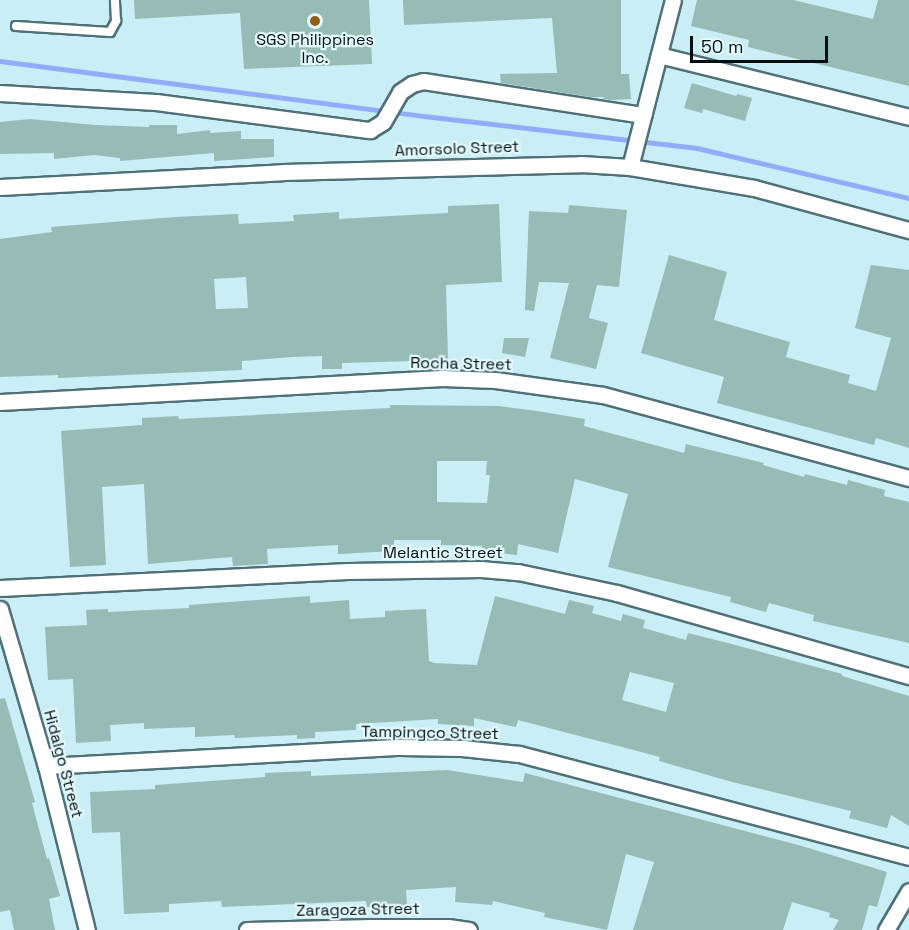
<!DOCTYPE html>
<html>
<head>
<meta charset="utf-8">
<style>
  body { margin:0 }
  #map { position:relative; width:909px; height:930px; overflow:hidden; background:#c9eef6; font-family:"Space Grotesk",sans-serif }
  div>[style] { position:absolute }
  .stream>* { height:5px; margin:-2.5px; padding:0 2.5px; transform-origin:2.5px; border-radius:2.5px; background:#93acfa }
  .building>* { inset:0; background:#97bbb5 }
  .roads { filter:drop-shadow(2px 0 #4f7077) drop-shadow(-2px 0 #4f7077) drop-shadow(0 2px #4f7077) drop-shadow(0 -2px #4f7077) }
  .service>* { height:8px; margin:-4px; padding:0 4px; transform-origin:4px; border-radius:4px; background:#fff }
  .minor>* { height:15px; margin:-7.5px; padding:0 7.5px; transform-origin:7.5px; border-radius:7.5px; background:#fff }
  .dots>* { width:16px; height:16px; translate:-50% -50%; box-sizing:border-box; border:3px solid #e3f9fd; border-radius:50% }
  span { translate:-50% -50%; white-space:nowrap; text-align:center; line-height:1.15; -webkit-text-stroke:4.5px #e3f9fd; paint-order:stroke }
  .poi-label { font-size:16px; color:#030e11 }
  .street-label { font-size:16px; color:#030e11 }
  .scale { position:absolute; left:690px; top:36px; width:138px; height:27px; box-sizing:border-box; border:3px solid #030e11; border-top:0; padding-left:8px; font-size:18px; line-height:21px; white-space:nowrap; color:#030e11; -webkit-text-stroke:4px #e3f9fd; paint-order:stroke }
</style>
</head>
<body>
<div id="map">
  <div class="stream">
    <div style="left:0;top:61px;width:428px;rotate:7.4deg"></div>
    <div style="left:424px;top:116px;width:275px;rotate:6.7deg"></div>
    <div style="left:697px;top:148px;width:218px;rotate:13.3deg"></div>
  </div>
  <div class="building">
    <div style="clip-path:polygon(134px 0,369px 0,372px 64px,244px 69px,240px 13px,135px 19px)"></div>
    <div style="clip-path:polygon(403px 0,621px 0,621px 74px,629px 74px,631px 99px,612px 100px,604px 99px,603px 97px,590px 97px,501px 83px,500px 74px,557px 73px,552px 18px,404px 25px)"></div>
    <div style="clip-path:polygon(697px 0,793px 0,873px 19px,878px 0,909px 0,909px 86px,748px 47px,749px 40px,691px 26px)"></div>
    <div style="clip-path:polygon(692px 83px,736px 96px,737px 94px,752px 98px,745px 121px,703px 109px,702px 113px,684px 108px)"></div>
    <div style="clip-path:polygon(30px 119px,95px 125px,149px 127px,149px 125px,177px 125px,177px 134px,210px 130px,210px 133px,241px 131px,241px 139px,274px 139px,274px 157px,214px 161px,214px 153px,120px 161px,120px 158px,94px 155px,54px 159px,54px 153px,0 154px,0 122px)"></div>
    <div style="clip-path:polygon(evenodd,499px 204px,502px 282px,446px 285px,448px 360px,342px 363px,342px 369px,322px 369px,322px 356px,292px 357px,242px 361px,242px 370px,58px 378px,58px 375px,0 377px,0 239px,52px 232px,51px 227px,175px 217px,238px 214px,239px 224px,294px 221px,293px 215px,339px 212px,339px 219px,391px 216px,448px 213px,448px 206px,499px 204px,246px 277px,248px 308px,216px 309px,214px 279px,246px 277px)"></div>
    <div style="clip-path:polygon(569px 205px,627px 210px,619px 287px,597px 285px,589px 318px,608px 323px,596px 369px,550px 358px,569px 283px,539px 282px,534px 311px,525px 310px,529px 211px,568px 213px)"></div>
    <div style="clip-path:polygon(669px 255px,727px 272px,714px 320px,790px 342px,786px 357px,850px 375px,848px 383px,876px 391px,891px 338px,855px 328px,871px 265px,909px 270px,909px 448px,876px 438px,874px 445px,717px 403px,724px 377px,641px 353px)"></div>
    <div style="clip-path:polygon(504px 338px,529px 338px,525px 357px,502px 353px)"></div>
    <div style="clip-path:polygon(evenodd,390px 405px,499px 406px,537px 411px,585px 419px,584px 426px,684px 453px,686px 444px,764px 463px,763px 465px,804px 477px,805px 474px,847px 485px,848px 480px,885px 490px,884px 496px,909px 502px,909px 643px,813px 621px,814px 615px,769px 603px,766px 612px,730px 602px,731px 597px,608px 567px,628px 494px,575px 479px,558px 553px,518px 544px,517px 555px,481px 551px,482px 546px,441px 545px,441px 540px,394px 540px,394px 551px,338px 554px,338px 545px,267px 549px,268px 564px,233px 566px,232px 557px,148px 564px,144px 484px,102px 487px,106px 565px,70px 567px,61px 431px,142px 425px,142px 418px,178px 416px,179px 419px,390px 408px,390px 405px,437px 461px,487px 461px,486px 475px,490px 475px,487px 503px,437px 502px,437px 461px)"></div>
    <div style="clip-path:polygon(evenodd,310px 596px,310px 603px,349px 600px,350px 619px,385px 617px,385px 611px,426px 609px,429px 661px,434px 663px,477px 665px,495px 596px,565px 614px,569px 600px,594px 606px,592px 613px,621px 621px,623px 614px,645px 620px,643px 628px,686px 640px,688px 633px,728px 643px,842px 674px,842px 676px,909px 696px,909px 826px,891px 815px,887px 828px,849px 818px,851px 811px,732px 782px,659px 761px,660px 757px,518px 720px,516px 727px,474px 718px,474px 726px,438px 724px,438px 719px,356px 724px,356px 730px,315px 732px,315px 738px,297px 739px,297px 735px,235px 738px,234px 735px,195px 737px,195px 727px,144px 729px,144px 723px,110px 725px,111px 741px,76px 743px,73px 679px,48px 680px,45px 627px,87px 625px,86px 610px,108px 609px,108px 612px,189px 608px,189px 605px,310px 596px,630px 672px,674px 683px,666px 712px,622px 700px,630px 672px)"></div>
    <div style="clip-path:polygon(5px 698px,35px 802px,32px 803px,47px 859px,49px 858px,60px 896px,49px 899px,55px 930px,14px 930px,10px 910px,0 912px,0 699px)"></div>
    <div style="clip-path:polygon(447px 770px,523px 782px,525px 773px,802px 846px,887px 872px,877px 907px,869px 905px,862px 930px,833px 930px,839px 920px,829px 917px,830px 913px,792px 902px,783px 930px,633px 930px,654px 862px,626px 854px,607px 930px,544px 917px,545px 913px,493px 901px,492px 905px,455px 902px,456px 887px,406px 890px,407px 905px,367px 907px,366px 901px,222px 907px,221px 901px,169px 904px,169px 912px,124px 914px,120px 832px,92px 833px,90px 792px,155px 789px,155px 785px,265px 777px,265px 773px,311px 771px,311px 776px)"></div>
  </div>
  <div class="roads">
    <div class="service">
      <div style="left:16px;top:26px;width:94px;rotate:3.7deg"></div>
      <div style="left:110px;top:32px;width:13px;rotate:-61deg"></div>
      <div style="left:116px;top:21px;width:21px;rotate:-93deg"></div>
    </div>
    <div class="minor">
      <div style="left:659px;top:55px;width:258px;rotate:13.9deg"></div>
      <div style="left:0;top:93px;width:156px;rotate:3.3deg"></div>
      <div style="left:156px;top:102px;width:216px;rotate:7.5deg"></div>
      <div style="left:370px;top:130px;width:15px;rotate:-32deg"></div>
      <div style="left:383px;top:122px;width:34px;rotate:-60deg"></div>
      <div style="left:400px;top:92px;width:14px;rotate:-34deg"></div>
      <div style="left:412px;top:84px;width:11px;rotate:-15deg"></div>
      <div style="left:423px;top:81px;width:223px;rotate:8.8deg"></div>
      <div style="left:630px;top:167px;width:172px;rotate:-75.6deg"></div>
      <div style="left:0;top:187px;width:283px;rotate:-3deg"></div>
      <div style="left:283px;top:172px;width:298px;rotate:-1.5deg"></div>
      <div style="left:581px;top:164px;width:49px;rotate:3.5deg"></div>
      <div style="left:630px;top:167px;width:126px;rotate:9.6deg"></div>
      <div style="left:754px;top:188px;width:161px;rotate:15.2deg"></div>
      <div style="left:0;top:402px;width:443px;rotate:-3.1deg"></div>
      <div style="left:442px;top:378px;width:53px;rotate:2.2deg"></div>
      <div style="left:495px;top:380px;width:109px;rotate:7.9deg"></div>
      <div style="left:603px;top:395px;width:317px;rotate:15.2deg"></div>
      <div style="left:0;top:588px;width:348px;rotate:-2.8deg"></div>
      <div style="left:348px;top:571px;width:133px;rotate:-0.9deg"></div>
      <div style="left:481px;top:569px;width:37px;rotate:5deg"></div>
      <div style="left:518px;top:572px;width:101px;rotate:12deg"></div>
      <div style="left:617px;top:593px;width:304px;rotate:15.9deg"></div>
      <div style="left:0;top:609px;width:164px;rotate:73.7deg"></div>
      <div style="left:46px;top:766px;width:169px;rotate:76deg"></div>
      <div style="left:46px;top:766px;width:355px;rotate:-3.1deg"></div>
      <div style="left:400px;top:747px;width:62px;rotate:0.9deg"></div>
      <div style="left:462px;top:748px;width:57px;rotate:6deg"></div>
      <div style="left:519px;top:754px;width:403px;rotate:14.8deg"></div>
      <div style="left:247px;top:930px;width:125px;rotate:-1.4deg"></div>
      <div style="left:372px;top:927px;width:76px"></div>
      <div style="left:448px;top:927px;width:21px;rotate:8deg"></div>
      <div style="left:886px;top:930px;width:45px;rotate:-59.5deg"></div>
    </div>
  </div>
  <div class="dots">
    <div style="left:315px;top:21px;background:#945d15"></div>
  </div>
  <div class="poi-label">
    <span style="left:315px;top:49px">SGS Philippines<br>Inc.</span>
  </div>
  <div class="street-label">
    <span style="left:457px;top:149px;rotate:-2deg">Amorsolo Street</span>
    <span style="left:461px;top:364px;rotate:1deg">Rocha Street</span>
    <span style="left:443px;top:553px">Melantic Street</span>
    <span style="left:430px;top:733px;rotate:1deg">Tampingco Street</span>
    <span style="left:63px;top:764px;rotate:75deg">Hidalgo Street</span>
    <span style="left:358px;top:910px;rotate:-1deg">Zaragoza Street</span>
  </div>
  <div class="scale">50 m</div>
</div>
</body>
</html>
